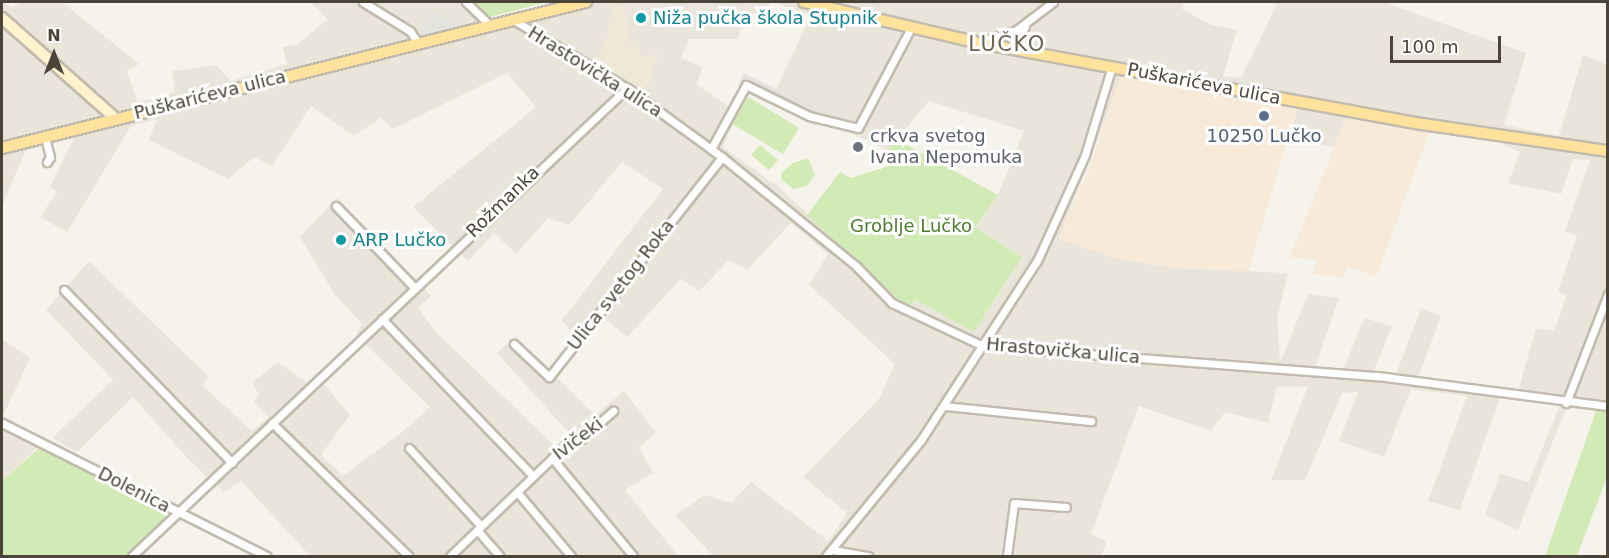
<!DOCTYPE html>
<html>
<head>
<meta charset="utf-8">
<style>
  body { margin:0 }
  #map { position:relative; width:1609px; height:558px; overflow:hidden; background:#f6f3ec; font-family:"DejaVu Sans",sans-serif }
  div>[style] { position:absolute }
  .residential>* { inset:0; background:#eae5da }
  .commercial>* { inset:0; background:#f7ead8 }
  .education>* { inset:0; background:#efe8d6 }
  .green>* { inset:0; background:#d2eab5 }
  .parking>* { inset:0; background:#e5e3e0 }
  .roads { filter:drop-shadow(2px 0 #c2bbae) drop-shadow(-2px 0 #c2bbae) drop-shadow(0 2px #c2bbae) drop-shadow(0 -2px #c2bbae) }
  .minor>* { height:7px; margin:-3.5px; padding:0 3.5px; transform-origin:3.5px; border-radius:3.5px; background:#fff }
  .secondary>* { height:10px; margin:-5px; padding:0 5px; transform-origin:5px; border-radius:5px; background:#fff3cd }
  .primary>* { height:10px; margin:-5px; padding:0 5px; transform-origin:5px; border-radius:5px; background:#ffe39c }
  .dots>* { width:16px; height:16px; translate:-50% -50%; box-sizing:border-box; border:3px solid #fff; border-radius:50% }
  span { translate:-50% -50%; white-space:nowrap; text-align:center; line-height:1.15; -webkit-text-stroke:6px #fff; paint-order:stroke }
  .culture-label { font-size:18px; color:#0d838f }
  .left { translate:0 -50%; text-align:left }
  .street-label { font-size:18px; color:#4b4439 }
  .service-label { font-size:18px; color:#4e5e75 }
  .worship-label { font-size:18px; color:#5b616d }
  .park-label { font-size:18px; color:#4a7f2a }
  .quarter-label { font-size:21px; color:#6e6250; letter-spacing:1.5px }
  .frame { position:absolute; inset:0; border:3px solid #4b4439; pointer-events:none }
  .north { position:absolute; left:24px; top:24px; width:60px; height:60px; -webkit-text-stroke:4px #fff; paint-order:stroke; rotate:0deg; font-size:16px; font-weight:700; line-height:24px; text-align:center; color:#4b4439 }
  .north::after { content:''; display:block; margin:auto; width:21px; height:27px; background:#4b4439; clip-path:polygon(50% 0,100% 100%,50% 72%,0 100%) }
  .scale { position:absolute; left:1390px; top:36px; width:111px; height:27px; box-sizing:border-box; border:3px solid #4b4439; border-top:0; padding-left:8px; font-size:18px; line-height:21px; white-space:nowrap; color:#4b4439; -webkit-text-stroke:4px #fff; paint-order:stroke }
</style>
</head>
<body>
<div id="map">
  <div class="residential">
    <div style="clip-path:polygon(evenodd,2px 2px,12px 7px,24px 2px,62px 2px,139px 64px,127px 71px,138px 102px,175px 92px,172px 71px,216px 65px,231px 81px,287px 64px,283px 47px,296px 45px,328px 19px,310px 2px,470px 2px,491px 21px,573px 2px,1184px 2px,1182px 9px,1209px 24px,1237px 30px,1223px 76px,1241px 78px,1278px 2px,1383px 2px,1526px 53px,1504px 125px,1559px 136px,1583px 55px,1607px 65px,1607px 412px,1566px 408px,1518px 530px,1485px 515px,1500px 474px,1529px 482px,1560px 405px,1516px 399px,1536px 328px,1554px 331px,1566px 296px,1558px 291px,1577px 236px,1565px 231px,1590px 160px,1573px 159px,1561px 194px,1508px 183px,1520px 152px,1497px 141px,1346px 118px,1334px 147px,1289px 138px,1297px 109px,1122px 75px,1059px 239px,1116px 258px,1173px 268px,1288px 273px,1277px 318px,1280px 363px,1308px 294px,1339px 298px,1315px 367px,1343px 370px,1364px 318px,1392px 326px,1372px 375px,1395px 377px,1421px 308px,1441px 316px,1417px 380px,1503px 389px,1460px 510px,1428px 501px,1467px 396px,1411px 389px,1384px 457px,1339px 441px,1358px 392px,1342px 393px,1305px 480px,1271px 480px,1308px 386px,1277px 387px,1268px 423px,1225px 412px,1211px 431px,1139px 406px,1091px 534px,1107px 542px,1101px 556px,713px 556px,675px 515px,705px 495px,731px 503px,751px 482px,828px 541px,847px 513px,803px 477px,879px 399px,895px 364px,809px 285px,828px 254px,791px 223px,747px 270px,729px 260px,699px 291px,681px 279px,627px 337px,605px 319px,584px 346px,562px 320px,663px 189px,622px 162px,569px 225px,548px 218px,516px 254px,494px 233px,468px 261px,413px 207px,536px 107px,507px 73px,393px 129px,380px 118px,354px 136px,311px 106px,272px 166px,254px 157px,228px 179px,149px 140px,157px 119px,131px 126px,67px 232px,40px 217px,57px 192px,50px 187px,75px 136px,25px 151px,2px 207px,2px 2px,771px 2px,811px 15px,770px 103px,806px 121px,851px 133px,888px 150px,929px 101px,1024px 131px,998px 195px,974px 227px,1022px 257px,974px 332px,916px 300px,907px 307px,780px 188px,723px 147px,737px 112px,697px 85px,702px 67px,681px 58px,689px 39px,737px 39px,747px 12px,764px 15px,771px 2px)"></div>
    <div style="clip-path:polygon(337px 198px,431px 296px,418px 308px,435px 331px,556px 447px,570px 434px,497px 353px,515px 336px,595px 415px,624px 391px,656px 432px,639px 448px,653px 473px,625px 490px,678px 556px,310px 556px,241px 481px,224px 492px,187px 458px,133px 397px,77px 452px,52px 438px,113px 380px,46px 310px,89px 261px,208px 376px,203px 386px,252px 431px,269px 417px,254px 402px,259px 394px,252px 383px,278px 362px,306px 382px,317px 376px,350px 415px,321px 455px,343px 476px,401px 433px,430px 407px,356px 335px,362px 324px,335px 295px,300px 237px)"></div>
    <div style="clip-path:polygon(2px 339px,30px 358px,3px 416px,46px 439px,2px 481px)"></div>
  </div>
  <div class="commercial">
    <div style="clip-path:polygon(1121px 75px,1297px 109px,1248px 271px,1173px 268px,1116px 258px,1059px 239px,1093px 158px)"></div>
    <div style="clip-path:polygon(1346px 118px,1430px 131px,1376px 277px,1348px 267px,1343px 278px,1312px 274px,1317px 260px,1290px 257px)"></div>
  </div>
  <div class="education">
    <div style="clip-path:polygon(625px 6px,629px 45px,638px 48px,641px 57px,658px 54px,646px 90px,596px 63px,607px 38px,612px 8px)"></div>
  </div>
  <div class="green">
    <div style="clip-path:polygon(473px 2px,547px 2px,490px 17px)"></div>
    <div style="clip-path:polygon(748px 97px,799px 128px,783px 154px,732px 124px)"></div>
    <div style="clip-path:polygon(894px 138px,998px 195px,975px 227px,1022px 257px,974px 332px,916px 300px,907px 307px,807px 215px,840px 172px,851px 178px,889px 166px,888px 150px)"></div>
    <div style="clip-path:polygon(760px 145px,778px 160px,769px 170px,751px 155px)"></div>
    <div style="clip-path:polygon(808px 158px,815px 175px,807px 186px,793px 189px,782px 180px,781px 173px,793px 163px)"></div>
    <div style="clip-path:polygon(1596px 411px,1607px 412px,1607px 477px,1577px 556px,1545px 556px)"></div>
    <div style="clip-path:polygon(40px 447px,161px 508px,166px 515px,162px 523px,126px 556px,2px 556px,2px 481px)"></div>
  </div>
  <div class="parking">
    <div style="clip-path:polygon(431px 10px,455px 25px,452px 30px,423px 37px,419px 34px)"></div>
    <div style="clip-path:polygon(744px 73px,824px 113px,817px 126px,738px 86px)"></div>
  </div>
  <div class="roads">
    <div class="minor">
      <div style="left:363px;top:2px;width:55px;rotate:31.7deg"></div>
      <div style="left:410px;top:31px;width:14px;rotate:56deg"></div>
      <div style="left:466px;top:2px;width:33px;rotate:44deg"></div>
      <div style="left:512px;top:19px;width:134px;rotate:31deg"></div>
      <div style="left:627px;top:88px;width:117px;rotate:36deg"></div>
      <div style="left:722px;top:157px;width:173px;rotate:39.1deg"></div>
      <div style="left:856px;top:266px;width:52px;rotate:45.8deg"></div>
      <div style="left:892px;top:303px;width:101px;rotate:25.3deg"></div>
      <div style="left:983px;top:346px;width:395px;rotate:4.4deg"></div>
      <div style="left:1377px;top:376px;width:233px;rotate:7.4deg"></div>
      <div style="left:981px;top:41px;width:35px;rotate:-16deg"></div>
      <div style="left:1015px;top:31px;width:48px;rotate:-37.3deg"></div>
      <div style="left:1024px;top:50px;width:13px;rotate:-108deg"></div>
      <div style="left:1020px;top:38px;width:13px;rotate:-67deg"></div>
      <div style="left:45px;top:137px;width:21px;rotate:76deg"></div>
      <div style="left:50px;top:157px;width:6px;rotate:121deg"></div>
      <div style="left:711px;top:149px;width:73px;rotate:-61.3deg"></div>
      <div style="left:746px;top:85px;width:70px;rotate:26.2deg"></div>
      <div style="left:809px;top:116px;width:50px;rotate:13.8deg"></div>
      <div style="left:858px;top:128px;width:113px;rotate:-62.1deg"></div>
      <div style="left:336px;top:206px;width:112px;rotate:46.1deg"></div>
      <div style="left:64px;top:290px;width:241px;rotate:45.8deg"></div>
      <div style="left:382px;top:319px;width:218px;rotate:46.1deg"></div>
      <div style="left:514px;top:344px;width:48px;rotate:43.3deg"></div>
      <div style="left:549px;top:377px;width:280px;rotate:-51.8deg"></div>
      <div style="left:1566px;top:403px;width:117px;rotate:-68.9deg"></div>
      <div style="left:945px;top:406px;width:147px;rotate:5.9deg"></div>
      <div style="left:2px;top:423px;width:296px;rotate:26.7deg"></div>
      <div style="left:272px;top:423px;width:191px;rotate:44.2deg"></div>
      <div style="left:409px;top:448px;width:106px;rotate:47.3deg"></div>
      <div style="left:552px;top:458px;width:127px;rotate:50.4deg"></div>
      <div style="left:517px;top:492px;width:84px;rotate:49.8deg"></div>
      <div style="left:477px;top:530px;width:35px;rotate:49deg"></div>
      <div style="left:833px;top:550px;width:36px;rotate:10deg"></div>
      <div style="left:132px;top:556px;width:681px;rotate:-43.39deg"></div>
      <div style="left:450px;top:556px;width:163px;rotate:-43.8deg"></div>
      <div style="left:568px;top:443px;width:14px;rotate:-17deg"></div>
      <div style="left:581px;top:439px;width:43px;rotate:-41.2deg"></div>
      <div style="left:826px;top:556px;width:150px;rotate:-50.7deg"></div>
      <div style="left:921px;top:440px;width:213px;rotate:-57.1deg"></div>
      <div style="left:1037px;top:261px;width:116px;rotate:-65.6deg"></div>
      <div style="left:1085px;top:155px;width:93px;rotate:-73.1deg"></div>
      <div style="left:1007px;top:556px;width:53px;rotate:-82.5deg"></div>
      <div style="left:1014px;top:503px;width:52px;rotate:4.4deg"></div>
    </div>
    <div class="secondary">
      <div style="left:2px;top:18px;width:152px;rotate:41.5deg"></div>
    </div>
    <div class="primary">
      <div style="left:804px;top:2px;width:175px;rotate:13.2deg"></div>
      <div style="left:974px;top:42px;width:455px;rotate:10.4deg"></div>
      <div style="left:1422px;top:124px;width:188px;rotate:8.3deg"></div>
      <div style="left:2px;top:148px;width:602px;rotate:-14.04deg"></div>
    </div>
  </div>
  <div class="dots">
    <div style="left:641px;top:18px;background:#0f9aa8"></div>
    <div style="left:1264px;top:116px;background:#5c6f8a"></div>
    <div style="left:858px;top:147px;background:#6b7280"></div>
    <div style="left:341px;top:240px;background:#0f9aa8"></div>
  </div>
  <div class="culture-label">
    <span class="left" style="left:653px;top:18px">Niža pučka škola Stupnik</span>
    <span class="left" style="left:353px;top:240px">ARP Lučko</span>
  </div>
  <div class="street-label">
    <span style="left:595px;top:72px;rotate:32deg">Hrastovička ulica</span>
    <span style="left:1204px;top:84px;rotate:11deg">Puškarićeva ulica</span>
    <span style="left:210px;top:95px;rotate:-14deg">Puškarićeva ulica</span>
    <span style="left:503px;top:202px;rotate:-44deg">Rožmanka</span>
    <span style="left:621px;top:285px;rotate:-52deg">Ulica svetog Roka</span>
    <span style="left:1063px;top:351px;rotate:5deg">Hrastovička ulica</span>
    <span style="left:578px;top:439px;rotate:-37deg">Ivičeki</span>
    <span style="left:134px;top:490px;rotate:27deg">Dolenica</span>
  </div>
  <div class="service-label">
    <span style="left:1264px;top:136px">10250 Lučko</span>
  </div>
  <div class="worship-label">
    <span class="left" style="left:870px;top:147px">crkva svetog<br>Ivana Nepomuka</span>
  </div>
  <div class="park-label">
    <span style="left:911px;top:226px">Groblje Lučko</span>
  </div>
  <div class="quarter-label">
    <span style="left:1007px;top:44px">LUČKO</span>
  </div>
  <div class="frame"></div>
  <div class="north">N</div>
  <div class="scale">100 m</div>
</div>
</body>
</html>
